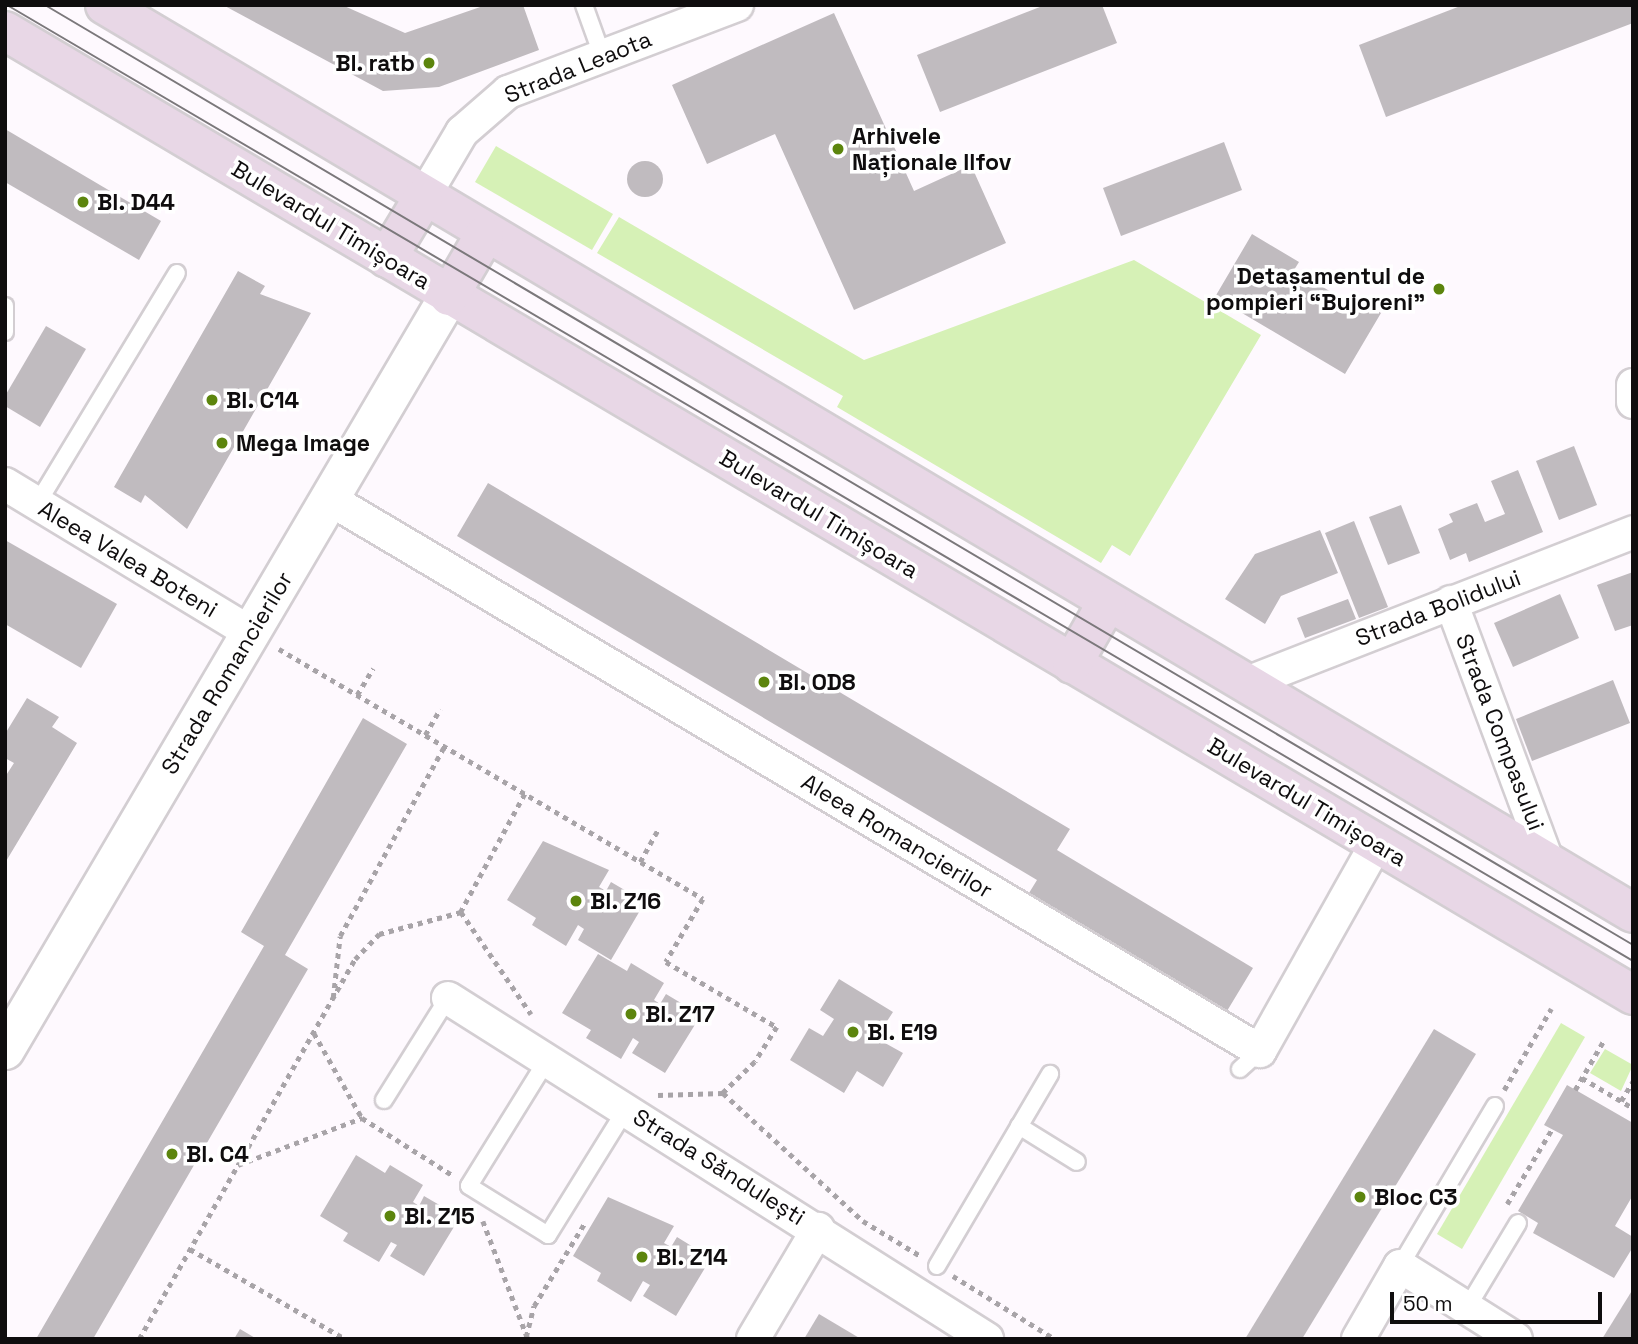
<!DOCTYPE html>
<html>
<head>
<meta charset="utf-8">
<style>
  body { margin:0 }
  #map { position:relative; width:1638px; height:1344px; overflow:hidden; background:#fef9fe; font-family:"Space Grotesk",sans-serif }
  div>[style] { position:absolute }
  .green>* { inset:0; background:#d6f1b6 }
  .building>* { inset:0; background:#c0bbbf }
  .round { border-radius:50% }
  .path>* { height:4.5px; margin-top:-2.25px; transform-origin:0; background:repeating-linear-gradient(90deg,#a8a4a8 0 5px,transparent 0 10px) }
  .roads { filter:drop-shadow(2px 0 #d3ced2) drop-shadow(-2px 0 #d3ced2) drop-shadow(0 2px #d3ced2) drop-shadow(0 -2px #d3ced2) }
  .service>* { height:16px; margin:-8px; padding:0 8px; transform-origin:8px; border-radius:8px; background:#fff }
  .minor>* { height:32px; margin:-16px; padding:0 16px; transform-origin:16px; border-radius:16px; background:#fff }
  .tertiary>* { height:38px; margin:-19px; padding:0 19px; transform-origin:19px; border-radius:19px; background:#fff }
  .secondary>* { height:38px; margin:-19px; padding:0 19px; transform-origin:19px; border-radius:19px; background:#e8d7e6 }
  .tram>* { height:2px; margin:-1px; padding:0 1px; transform-origin:1px; border-radius:1px; background:#7b787b }
  .dots>* { width:19px; height:19px; translate:-50% -50%; box-sizing:border-box; border:4px solid #fff; border-radius:50% }
  span { translate:-50% -50%; white-space:nowrap; text-align:center; line-height:1.15; -webkit-text-stroke:7px #fff; paint-order:stroke }
  .poi-label { font-size:23px; color:#0f0d0e; font-weight:700 }
  .right { translate:-100% -50%; text-align:right }
  .left { translate:0 -50%; text-align:left }
  .street-label { font-size:23px; color:#0f0d0e }
  .frame { position:absolute; inset:0; border:7px solid #0f0d0e; pointer-events:none }
  .scale { position:absolute; left:1390px; top:1292px; width:212px; height:32px; box-sizing:border-box; border:4px solid #0f0d0e; border-top:0; padding-left:9px; font-size:21px; line-height:24px; white-space:nowrap; color:#0f0d0e; -webkit-text-stroke:5px #fff; paint-order:stroke }
</style>
</head>
<body>
<div id="map">
  <div class="green">
    <div style="clip-path:polygon(496px 146px,613px 214px,592px 250px,475px 182px)"></div>
    <div style="clip-path:polygon(619px 217px,864px 360px,1134px 260px,1261px 335px,1130px 556px,1112px 545px,1101px 563px,837px 407px,843px 396px,597px 253px)"></div>
    <div style="clip-path:polygon(1561px 1023px,1585px 1037px,1462px 1249px,1437px 1234px)"></div>
    <div style="clip-path:polygon(1605px 1049px,1633px 1065px,1621px 1091px,1590px 1073px)"></div>
  </div>
  <div class="building">
    <div style="clip-path:polygon(223px 5px,342px 5px,405px 33px,486px 5px,523px 5px,539px 50px,439px 87px,383px 91px)"></div>
    <div style="clip-path:polygon(1045px 5px,1102px 5px,1117px 43px,940px 112px,917px 55px)"></div>
    <div style="clip-path:polygon(1463px 5px,1633px 5px,1633px 23px,1386px 117px,1359px 45px)"></div>
    <div style="clip-path:polygon(834px 13px,914px 191px,971px 165px,1006px 243px,854px 310px,775px 134px,707px 164px,672px 85px)"></div>
    <div style="clip-path:polygon(5px 129px,161px 221px,139px 260px,5px 182px)"></div>
    <div style="clip-path:polygon(1224px 142px,1242px 190px,1121px 236px,1103px 188px)"></div>
    <div class="round" style="left:627px;top:161px;width:36px;height:36px"></div>
    <div style="clip-path:polygon(1252px 234px,1299px 262px,1294px 270px,1360px 309px,1363px 303px,1381px 313px,1345px 374px,1215px 297px)"></div>
    <div style="clip-path:polygon(238px 271px,265px 286px,260px 294px,311px 313px,187px 529px,145px 495px,141px 503px,114px 487px)"></div>
    <div style="clip-path:polygon(46px 326px,86px 349px,40px 427px,5px 406px,5px 396px)"></div>
    <div style="clip-path:polygon(1574px 446px,1597px 505px,1559px 520px,1536px 461px)"></div>
    <div style="clip-path:polygon(1518px 470px,1543px 532px,1469px 562px,1466px 553px,1450px 560px,1438px 529px,1453px 522px,1449px 514px,1477px 503px,1485px 522px,1505px 514px,1491px 481px)"></div>
    <div style="clip-path:polygon(488px 483px,1070px 829px,1057px 850px,1253px 968px,1227px 1011px,1029px 893px,1037px 880px,457px 536px)"></div>
    <div style="clip-path:polygon(1401px 505px,1420px 553px,1388px 565px,1369px 517px)"></div>
    <div style="clip-path:polygon(1354px 521px,1388px 607px,1359px 618px,1325px 533px)"></div>
    <div style="clip-path:polygon(1320px 530px,1338px 573px,1281px 596px,1265px 624px,1225px 599px,1255px 554px)"></div>
    <div style="clip-path:polygon(5px 540px,117px 604px,81px 668px,5px 624px)"></div>
    <div style="clip-path:polygon(1633px 572px,1633px 625px,1615px 631px,1597px 585px)"></div>
    <div style="clip-path:polygon(1560px 594px,1579px 638px,1513px 667px,1494px 623px)"></div>
    <div style="clip-path:polygon(1348px 599px,1356px 619px,1305px 638px,1297px 618px)"></div>
    <div style="clip-path:polygon(1613px 680px,1630px 723px,1532px 761px,1516px 719px)"></div>
    <div style="clip-path:polygon(27px 698px,59px 717px,52px 727px,77px 743px,5px 863px,5px 777px,14px 763px,5px 758px,5px 734px)"></div>
    <div style="clip-path:polygon(363px 718px,407px 744px,285px 955px,308px 969px,93px 1339px,36px 1339px,264px 946px,241px 932px)"></div>
    <div style="clip-path:polygon(543px 841px,609px 870px,599px 887px,606px 891px,611px 882px,645px 902px,611px 960px,578px 940px,584px 929px,578px 925px,566px 946px,532px 925px,536px 918px,507px 900px)"></div>
    <div style="clip-path:polygon(598px 954px,627px 971px,631px 963px,664px 983px,654px 1000px,660px 1004px,666px 994px,701px 1015px,665px 1073px,632px 1053px,639px 1042px,633px 1038px,621px 1059px,586px 1038px,591px 1030px,562px 1013px)"></div>
    <div style="clip-path:polygon(839px 979px,893px 1012px,876px 1038px,903px 1053px,883px 1087px,857px 1071px,844px 1093px,790px 1060px,809px 1028px,823px 1036px,834px 1019px,820px 1010px)"></div>
    <div style="clip-path:polygon(1434px 1029px,1476px 1054px,1302px 1339px,1245px 1339px)"></div>
    <div style="clip-path:polygon(1567px 1085px,1633px 1123px,1633px 1195px,1615px 1226px,1633px 1237px,1633px 1247px,1614px 1278px,1533px 1233px,1538px 1223px,1518px 1211px,1563px 1135px,1544px 1125px)"></div>
    <div style="clip-path:polygon(356px 1155px,385px 1173px,390px 1165px,423px 1185px,413px 1202px,419px 1206px,424px 1196px,460px 1217px,424px 1276px,390px 1256px,397px 1245px,391px 1242px,379px 1262px,343px 1241px,348px 1233px,320px 1216px)"></div>
    <div style="clip-path:polygon(608px 1197px,674px 1226px,664px 1243px,671px 1247px,677px 1237px,711px 1258px,676px 1316px,643px 1296px,650px 1285px,643px 1281px,631px 1302px,597px 1281px,601px 1273px,573px 1256px)"></div>
    <div style="clip-path:polygon(1633px 1289px,1631px 1339px,1602px 1339px)"></div>
    <div style="clip-path:polygon(819px 1314px,861px 1339px,804px 1339px)"></div>
    <div style="clip-path:polygon(240px 1329px,257px 1339px,234px 1339px)"></div>
  </div>
  <div class="path">
    <div style="left:279px;top:649px;width:492px;rotate:30.5deg"></div>
    <div style="left:703px;top:899px;width:73px;rotate:120.4deg"></div>
    <div style="left:666px;top:962px;width:129px;rotate:30.4deg"></div>
    <div style="left:777px;top:1027px;width:41px;rotate:122.2deg"></div>
    <div style="left:755px;top:1062px;width:45px;rotate:135.9deg"></div>
    <div style="left:723px;top:1093px;width:190px;rotate:42.4deg"></div>
    <div style="left:863px;top:1221px;width:66px;rotate:31.3deg"></div>
    <div style="left:357px;top:695px;width:31px;rotate:-59deg"></div>
    <div style="left:425px;top:735px;width:30px;rotate:-60deg"></div>
    <div style="left:525px;top:794px;width:134px;rotate:118.5deg"></div>
    <div style="left:461px;top:912px;width:124px;rotate:55.5deg"></div>
    <div style="left:640px;top:862px;width:37px;rotate:-61deg"></div>
    <div style="left:333px;top:998px;width:62px;rotate:-83.6deg"></div>
    <div style="left:340px;top:936px;width:216px;rotate:-61.2deg"></div>
    <div style="left:314px;top:1033px;width:98px;rotate:60.5deg"></div>
    <div style="left:362px;top:1118px;width:107px;rotate:32.3deg"></div>
    <div style="left:1582px;top:1078px;width:59px;rotate:30.5deg"></div>
    <div style="left:1504px;top:1090px;width:94px;rotate:-59.9deg"></div>
    <div style="left:1575px;top:1090px;width:58px;rotate:-59.9deg"></div>
    <div style="left:658px;top:1095px;width:65px;rotate:-1.8deg"></div>
    <div style="left:1621px;top:1101px;width:23px;rotate:-59deg"></div>
    <div style="left:238px;top:1165px;width:133px;rotate:-20.8deg"></div>
    <div style="left:1507px;top:1204px;width:87px;rotate:-59deg"></div>
    <div style="left:483px;top:1221px;width:126px;rotate:69.1deg"></div>
    <div style="left:190px;top:1249px;width:179px;rotate:30.1deg"></div>
    <div style="left:953px;top:1276px;width:120px;rotate:31.7deg"></div>
    <div style="left:526px;top:1337px;width:32px;rotate:-76deg"></div>
    <div style="left:534px;top:1306px;width:96px;rotate:-58.6deg"></div>
    <div style="left:139px;top:1339px;width:437px;rotate:-60.4deg"></div>
    <div style="left:355px;top:959px;width:35px;rotate:-46deg"></div>
    <div style="left:379px;top:934px;width:85px;rotate:-15deg"></div>
  </div>
  <div class="roads">
    <div class="service">
      <div style="left:584px;top:5px;width:53px;rotate:70.2deg"></div>
      <div style="left:5px;top:306px;width:26px;rotate:90deg"></div>
      <div style="left:37px;top:504px;width:270px;rotate:-58.8deg"></div>
      <div style="left:547px;top:1060px;width:148px;rotate:121.8deg"></div>
      <div style="left:469px;top:1186px;width:93px;rotate:31.8deg"></div>
      <div style="left:548px;top:1235px;width:148px;rotate:-58.2deg"></div>
      <div style="left:1240px;top:1069px;width:27px;rotate:-42deg"></div>
      <div style="left:384px;top:1100px;width:120px;rotate:-57.9deg"></div>
      <div style="left:1019px;top:1126px;width:68px;rotate:31.8deg"></div>
      <div style="left:937px;top:1266px;width:223px;rotate:-59.5deg"></div>
      <div style="left:1400px;top:1266px;width:186px;rotate:-59.3deg"></div>
      <div style="left:1467px;top:1308px;width:99px;rotate:-59deg"></div>
    </div>
    <div class="minor">
      <div style="left:423px;top:198px;width:77px;rotate:-59.4deg"></div>
      <div style="left:462px;top:132px;width:61px;rotate:-41deg"></div>
      <div style="left:508px;top:92px;width:245px;rotate:-20.8deg"></div>
      <div style="left:1633px;top:385px;width:17px;rotate:90deg"></div>
      <div style="left:5px;top:484px;width:288px;rotate:31.2deg"></div>
      <div style="left:331px;top:500px;width:1080px;rotate:30.67deg"></div>
      <div style="left:1260px;top:1051px;width:237px;rotate:-60.7deg"></div>
      <div style="left:1451px;top:602px;width:278px;rotate:69.6deg"></div>
      <div style="left:1244px;top:684px;width:418px;rotate:-21.3deg"></div>
      <div style="left:448px;top:998px;width:638px;rotate:32.32deg"></div>
      <div style="left:753px;top:1339px;width:128px;rotate:-59.4deg"></div>
      <div style="left:1358px;top:1339px;width:84px;rotate:-60.1deg"></div>
      <div style="left:1400px;top:1266px;width:137px;rotate:32.2deg"></div>
    </div>
    <div class="tertiary">
      <div style="left:5px;top:1050px;width:875px;rotate:-59.51deg"></div>
    </div>
    <div class="secondary">
      <div style="left:105px;top:5px;width:1777px;rotate:30.72deg"></div>
      <div style="left:5px;top:31px;width:1892px;rotate:30.63deg"></div>
      <div style="left:387px;top:258px;width:70px;rotate:-59deg"></div>
      <div style="left:449px;top:296px;width:69px;rotate:-59.7deg"></div>
      <div style="left:1072px;top:664px;width:70px;rotate:-60.2deg"></div>
    </div>
  </div>
  <div class="tram">
    <div style="left:7px;top:5px;width:1886px;rotate:30.45deg"></div>
    <div style="left:45px;top:5px;width:1845px;rotate:30.62deg"></div>
  </div>
  <div class="dots">
    <div style="left:429px;top:63px;background:#5c850d"></div>
    <div style="left:838px;top:149px;background:#5c850d"></div>
    <div style="left:83px;top:202px;background:#5c850d"></div>
    <div style="left:1439px;top:289px;background:#5c850d"></div>
    <div style="left:212px;top:400px;background:#5c850d"></div>
    <div style="left:222px;top:443px;background:#5c850d"></div>
    <div style="left:764px;top:682px;background:#5c850d"></div>
    <div style="left:576px;top:901px;background:#5c850d"></div>
    <div style="left:631px;top:1014px;background:#5c850d"></div>
    <div style="left:853px;top:1032px;background:#5c850d"></div>
    <div style="left:172px;top:1154px;background:#5c850d"></div>
    <div style="left:1360px;top:1197px;background:#5c850d"></div>
    <div style="left:390px;top:1216px;background:#5c850d"></div>
    <div style="left:642px;top:1257px;background:#5c850d"></div>
  </div>
  <div class="poi-label">
    <span class="right" style="left:415px;top:63px">Bl. ratb</span>
    <span class="left" style="left:852px;top:149px">Arhivele<br>Naționale Ilfov</span>
    <span class="left" style="left:97px;top:202px">Bl. D44</span>
    <span class="right" style="left:1425px;top:289px">Detașamentul de<br>pompieri “Bujoreni”</span>
    <span class="left" style="left:226px;top:400px">Bl. C14</span>
    <span class="left" style="left:236px;top:443px">Mega Image</span>
    <span class="left" style="left:778px;top:682px">Bl. OD8</span>
    <span class="left" style="left:590px;top:901px">Bl. Z16</span>
    <span class="left" style="left:645px;top:1014px">Bl. Z17</span>
    <span class="left" style="left:867px;top:1032px">Bl. E19</span>
    <span class="left" style="left:186px;top:1154px">Bl. C4</span>
    <span class="left" style="left:1374px;top:1197px">Bloc C3</span>
    <span class="left" style="left:404px;top:1216px">Bl. Z15</span>
    <span class="left" style="left:656px;top:1257px">Bl. Z14</span>
  </div>
  <div class="street-label">
    <span style="left:578px;top:67px;rotate:-22deg">Strada Leaota</span>
    <span style="left:331px;top:225px;rotate:31deg">Bulevardul Timișoara</span>
    <span style="left:819px;top:514px;rotate:31deg">Bulevardul Timișoara</span>
    <span style="left:128px;top:559px;rotate:31deg">Aleea Valea Boteni</span>
    <span style="left:1438px;top:608px;rotate:-21deg">Strada Bolidului</span>
    <span style="left:227px;top:673px;rotate:-59deg">Strada Romancierilor</span>
    <span style="left:1500px;top:732px;rotate:69deg">Strada Compasului</span>
    <span style="left:1307px;top:802px;rotate:31deg">Bulevardul Timișoara</span>
    <span style="left:897px;top:836px;rotate:31deg">Aleea Romancierilor</span>
    <span style="left:719px;top:1167px;rotate:32deg">Strada Săndulești</span>
  </div>
  <div class="frame"></div>
  <div class="scale">50 m</div>
</div>
</body>
</html>
